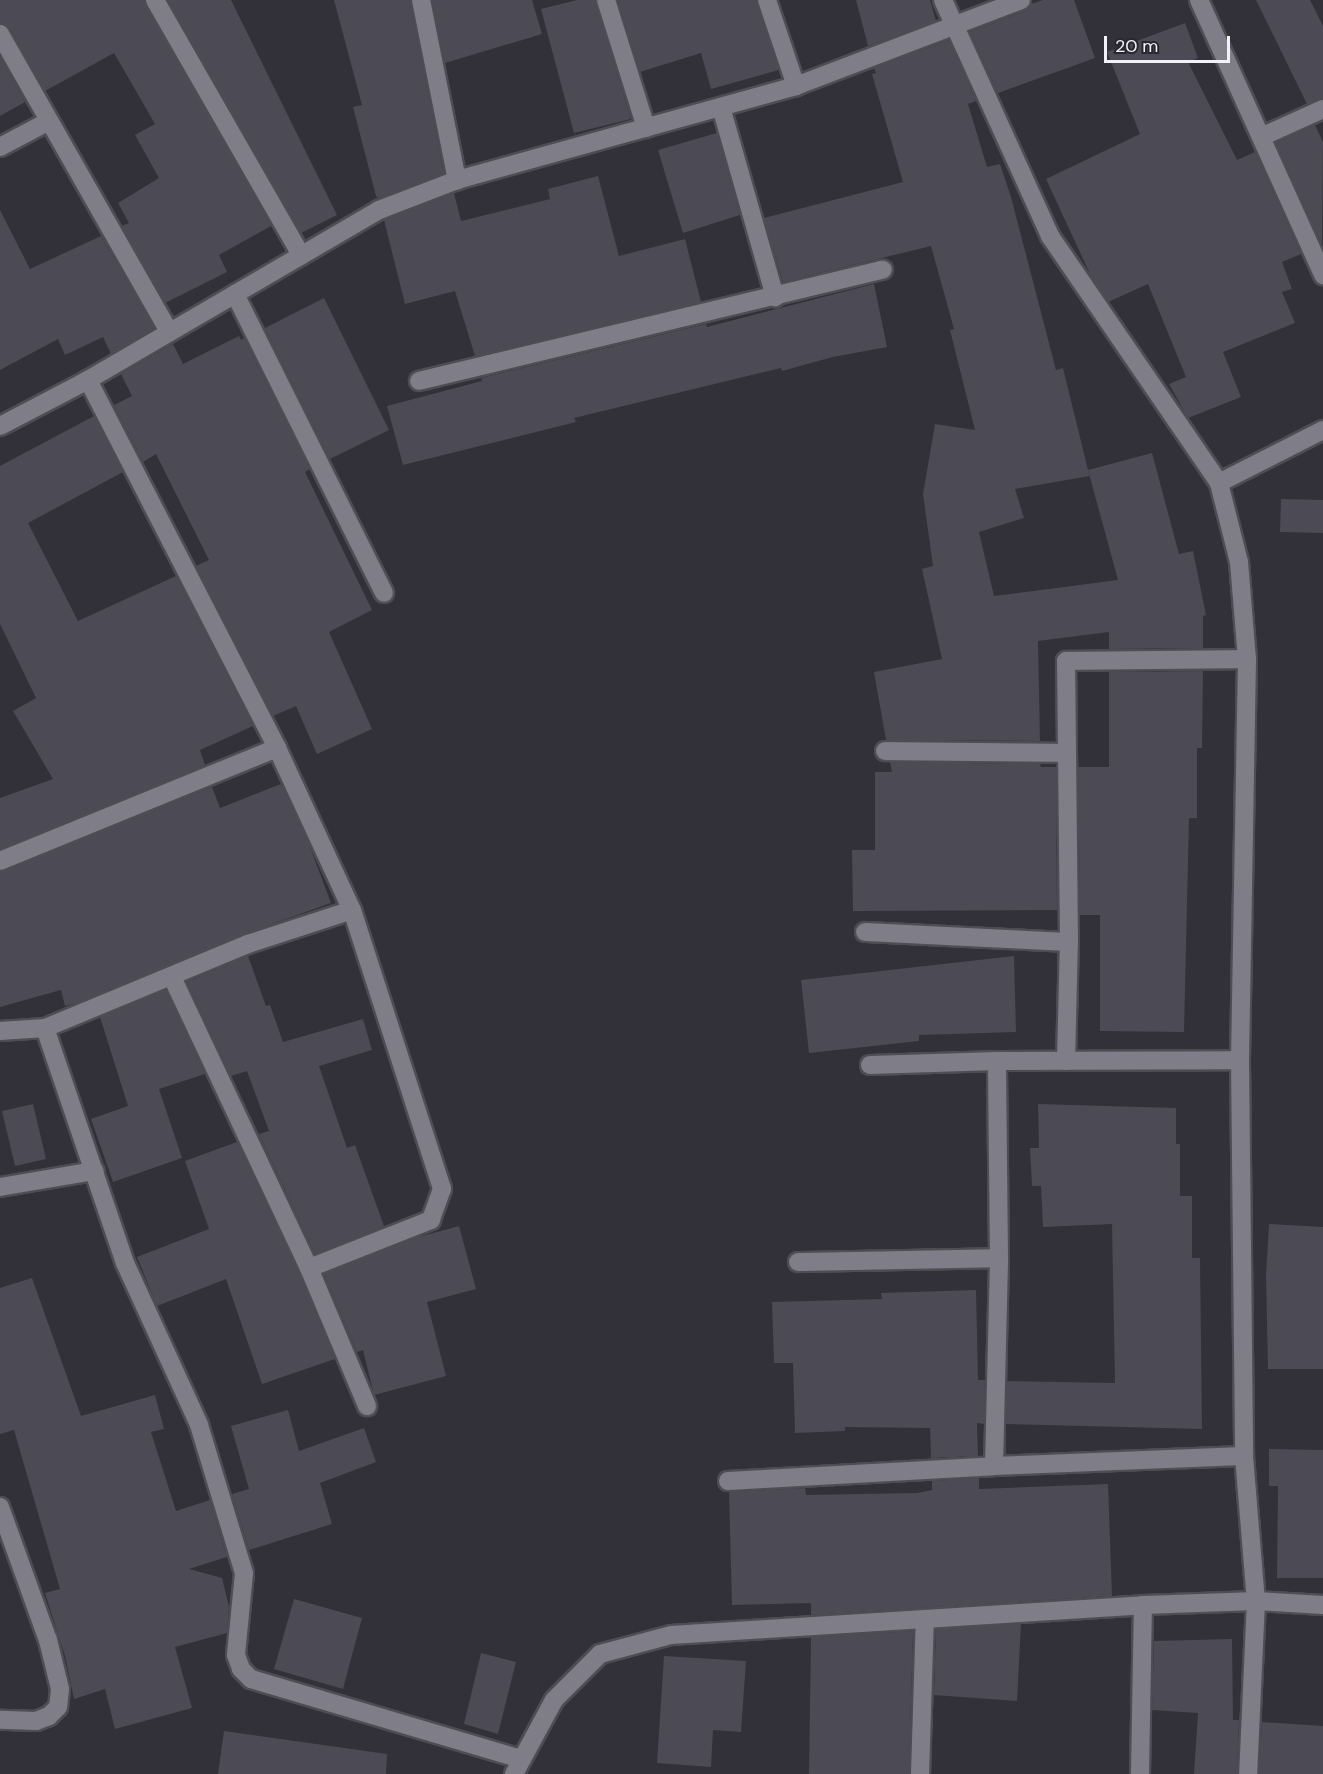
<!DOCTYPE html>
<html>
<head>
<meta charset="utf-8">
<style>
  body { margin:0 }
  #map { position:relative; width:1323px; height:1774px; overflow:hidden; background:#323039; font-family:"DM Sans",sans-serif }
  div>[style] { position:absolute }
  .building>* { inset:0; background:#4c4a54 }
  .roads { filter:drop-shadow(2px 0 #4e4c54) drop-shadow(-2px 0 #4e4c54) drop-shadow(0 2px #4e4c54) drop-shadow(0 -2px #4e4c54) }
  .minor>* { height:18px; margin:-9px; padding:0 9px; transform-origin:9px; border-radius:9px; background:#7f7e88 }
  span { translate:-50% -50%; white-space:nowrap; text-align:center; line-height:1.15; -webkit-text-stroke:5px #28262f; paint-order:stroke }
  .scale { position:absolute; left:1104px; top:36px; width:126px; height:27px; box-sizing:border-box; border:3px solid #f2f1f7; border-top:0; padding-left:8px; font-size:18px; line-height:21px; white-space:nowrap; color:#f2f1f7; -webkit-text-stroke:4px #28262f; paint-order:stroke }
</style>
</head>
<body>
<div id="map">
  <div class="building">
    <div style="clip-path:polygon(0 0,144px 0,271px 226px,219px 255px,227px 272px,165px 303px,122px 226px,129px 223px,118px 203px,159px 178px,135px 135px,155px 124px,114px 53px,45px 91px,10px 28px,0 23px)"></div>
    <div style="clip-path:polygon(168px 0,231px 0,337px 215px,301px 233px)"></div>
    <div style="clip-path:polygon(334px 0,410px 0,444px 173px,378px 198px,376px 196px,353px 107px,362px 105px)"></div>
    <div style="clip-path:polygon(432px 0,532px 0,542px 34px,445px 63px)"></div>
    <div style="clip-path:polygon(577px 0,595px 0,631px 119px,574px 133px,541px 9px)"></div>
    <div style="clip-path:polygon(618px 0,756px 0,779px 70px,711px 89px,701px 53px,640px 72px)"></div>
    <div style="clip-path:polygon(856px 0,930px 0,936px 21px,868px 46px)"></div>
    <div style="clip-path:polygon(1043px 0,1074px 0,1095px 58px,998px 93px,970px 32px,1025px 11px,1031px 4px)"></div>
    <div style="clip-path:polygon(1256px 0,1310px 0,1323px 26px,1323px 98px,1307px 104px)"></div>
    <div style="clip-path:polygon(1185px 23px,1198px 58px,1188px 62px,1237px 160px,1255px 152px,1301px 254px,1282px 262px,1292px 289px,1282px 292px,1295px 323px,1223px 352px,1241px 397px,1188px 418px,1169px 384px,1186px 377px,1148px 284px,1108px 302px,1091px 276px,1046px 179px,1140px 134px,1107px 52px)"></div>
    <div style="clip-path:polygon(evenodd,949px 40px,976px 101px,968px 104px,987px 167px,1000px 164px,1011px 197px,1056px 370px,1063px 368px,1088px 470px,1152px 453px,1179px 554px,1193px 551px,1206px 615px,1203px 616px,1203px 648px,1109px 649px,1109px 632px,1038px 641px,1040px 741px,886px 740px,874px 672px,942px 659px,922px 569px,933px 566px,923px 494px,935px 424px,975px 430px,950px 330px,954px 329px,931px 246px,783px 282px,764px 218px,903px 182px,872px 74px,876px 73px,874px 68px,949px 40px,1088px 470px,1118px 580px,994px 596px,979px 532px,1024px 518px,1015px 489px,1090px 476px,1088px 470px)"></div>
    <div style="clip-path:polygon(0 57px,25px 102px,0 116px)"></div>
    <div style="clip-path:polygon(1315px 125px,1323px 142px,1322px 245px,1276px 143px)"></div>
    <div style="clip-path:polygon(717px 133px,740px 215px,683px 233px,658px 150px)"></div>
    <div style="clip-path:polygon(598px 176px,619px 256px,685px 239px,701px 302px,475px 356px,455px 291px,405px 304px,384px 220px,454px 193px,461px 221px,550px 199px,548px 189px)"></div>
    <div style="clip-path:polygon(0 210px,30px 269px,101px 236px,154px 328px,111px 354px,103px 337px,65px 355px,58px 339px,0 370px)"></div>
    <div style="clip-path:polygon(874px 284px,887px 347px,833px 357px,782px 371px,781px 368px,574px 418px,576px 422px,403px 465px,387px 406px,482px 381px,481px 378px,706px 324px,707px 327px)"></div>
    <div style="clip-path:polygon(324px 298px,389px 430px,330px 459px,265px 328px)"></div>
    <div style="clip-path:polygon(239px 336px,241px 340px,244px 338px,310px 469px,305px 472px,372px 610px,329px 632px,372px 729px,317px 754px,296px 706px,273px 716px,196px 566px,209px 560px,156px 454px,143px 462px,114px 405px,132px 396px,121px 374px,173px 344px,183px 364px)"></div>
    <div style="clip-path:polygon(94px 416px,123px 472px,28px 523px,78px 621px,176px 576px,253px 726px,200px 750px,205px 765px,0 849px,0 798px,53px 779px,13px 711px,36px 698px,0 624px,0 466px)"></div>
    <div style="clip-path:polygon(1281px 499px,1323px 500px,1323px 533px,1280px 532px)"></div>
    <div style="clip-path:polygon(1203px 671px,1202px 748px,1197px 748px,1197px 818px,1189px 818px,1184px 1032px,1100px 1031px,1100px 915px,1080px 915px,1078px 767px,1109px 767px,1109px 672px)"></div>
    <div style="clip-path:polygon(890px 762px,1040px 764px,1041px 767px,1056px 767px,1057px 910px,853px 911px,852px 850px,875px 850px,875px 772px,892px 772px)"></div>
    <div style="clip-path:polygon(281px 784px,307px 839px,331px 903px,244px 934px,77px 1003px,65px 1006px,61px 990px,0 1007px,0 872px,212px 787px,220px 808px)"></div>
    <div style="clip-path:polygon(248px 956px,266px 1006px,270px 1005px,283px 1042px,363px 1019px,372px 1050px,319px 1066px,347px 1148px,355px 1145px,384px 1226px,315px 1254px,259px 1134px,269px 1131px,247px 1071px,231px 1076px,187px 982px)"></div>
    <div style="clip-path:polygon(1014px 956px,1016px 1032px,919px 1035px,919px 1041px,809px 1053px,801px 980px)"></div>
    <div style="clip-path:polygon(166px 990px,205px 1074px,159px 1089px,182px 1158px,113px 1182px,91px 1119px,128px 1106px,100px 1017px)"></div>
    <div style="clip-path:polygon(33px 1104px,46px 1159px,15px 1166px,2px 1111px)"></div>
    <div style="clip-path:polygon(1038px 1104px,1176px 1108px,1176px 1144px,1180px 1144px,1180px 1196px,1192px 1196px,1192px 1258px,1200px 1258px,1202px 1429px,1006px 1424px,1007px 1381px,1115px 1383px,1112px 1224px,1043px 1227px,1041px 1186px,1032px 1186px,1030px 1148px,1039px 1148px)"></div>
    <div style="clip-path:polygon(237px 1142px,299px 1273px,335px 1359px,262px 1384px,226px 1279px,157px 1306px,137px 1257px,209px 1229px,185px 1161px)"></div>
    <div style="clip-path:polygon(1269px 1224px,1323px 1227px,1323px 1369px,1268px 1369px,1266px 1275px)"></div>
    <div style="clip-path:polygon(459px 1226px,476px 1289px,427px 1302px,446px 1376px,374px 1395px,363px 1350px,357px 1352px,324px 1274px,415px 1238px)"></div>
    <div style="clip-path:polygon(32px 1278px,81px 1416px,155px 1395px,164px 1429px,151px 1432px,176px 1511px,210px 1500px,227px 1557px,189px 1569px,222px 1578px,229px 1607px,227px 1633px,175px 1647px,192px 1708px,115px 1729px,105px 1689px,74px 1699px,65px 1656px,45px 1593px,60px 1589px,14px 1430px,0 1434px,0 1288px)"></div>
    <div style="clip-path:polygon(976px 1290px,978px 1380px,985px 1380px,984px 1424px,977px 1423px,978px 1456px,931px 1458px,930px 1428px,845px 1427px,845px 1431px,795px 1433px,793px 1363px,774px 1363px,772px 1302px,882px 1299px,881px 1293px)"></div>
    <div style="clip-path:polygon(288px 1410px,299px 1451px,364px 1428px,376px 1462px,320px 1483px,332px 1524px,249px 1550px,232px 1494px,249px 1489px,231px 1426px)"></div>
    <div style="clip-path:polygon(1269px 1449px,1323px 1450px,1323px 1578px,1277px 1578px,1278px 1486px,1269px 1486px)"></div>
    <div style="clip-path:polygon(979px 1478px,979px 1489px,1108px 1484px,1112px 1596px,811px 1615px,811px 1603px,732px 1605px,729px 1492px,805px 1488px,806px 1495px,917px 1493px,932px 1490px,932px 1481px)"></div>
    <div style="clip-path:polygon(294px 1599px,362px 1618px,343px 1689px,274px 1669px)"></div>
    <div style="clip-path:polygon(1021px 1624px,1017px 1701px,934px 1695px,936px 1629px)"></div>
    <div style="clip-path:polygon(913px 1631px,909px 1774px,809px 1774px,811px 1637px)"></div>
    <div style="clip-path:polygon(1232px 1639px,1233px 1720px,1239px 1720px,1237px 1774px,1194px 1774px,1198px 1713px,1152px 1710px,1154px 1641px)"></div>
    <div style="clip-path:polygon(481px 1653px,516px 1662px,498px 1734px,464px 1724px)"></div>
    <div style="clip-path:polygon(664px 1656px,746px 1661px,741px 1732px,713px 1730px,711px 1767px,657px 1763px)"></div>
    <div style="clip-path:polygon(1262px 1722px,1323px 1726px,1323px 1774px,1259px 1774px)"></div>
    <div style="clip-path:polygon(224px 1731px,387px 1754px,386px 1774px,218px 1774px)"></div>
  </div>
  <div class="roads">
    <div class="minor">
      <div style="left:155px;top:0;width:294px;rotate:60.2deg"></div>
      <div style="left:421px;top:0;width:184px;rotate:78.7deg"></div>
      <div style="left:606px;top:0;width:134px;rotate:72.6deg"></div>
      <div style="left:767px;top:0;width:91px;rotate:71.4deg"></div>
      <div style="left:943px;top:0;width:259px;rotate:65.6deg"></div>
      <div style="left:1050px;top:236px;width:299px;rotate:55.6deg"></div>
      <div style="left:1219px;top:483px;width:81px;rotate:75.8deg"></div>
      <div style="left:1239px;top:562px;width:97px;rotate:85.3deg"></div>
      <div style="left:1247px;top:659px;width:401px;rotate:91deg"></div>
      <div style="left:1240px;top:1060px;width:396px;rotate:89.4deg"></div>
      <div style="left:1244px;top:1456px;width:145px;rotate:85.3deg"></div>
      <div style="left:1256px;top:1601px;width:173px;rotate:92.6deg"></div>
      <div style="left:1199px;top:0;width:302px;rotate:65.7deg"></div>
      <div style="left:0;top:34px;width:343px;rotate:60.4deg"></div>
      <div style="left:721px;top:107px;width:198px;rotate:74.1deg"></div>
      <div style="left:1261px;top:137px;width:68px;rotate:-24.3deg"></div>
      <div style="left:0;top:147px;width:55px;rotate:-28deg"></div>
      <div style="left:235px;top:294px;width:334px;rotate:63.5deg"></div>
      <div style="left:88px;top:380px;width:414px;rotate:62.8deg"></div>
      <div style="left:277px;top:748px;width:179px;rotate:65.2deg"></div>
      <div style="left:352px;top:910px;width:293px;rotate:72.1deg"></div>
      <div style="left:442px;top:1189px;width:33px;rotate:110deg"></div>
      <div style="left:431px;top:1220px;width:131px;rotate:158.5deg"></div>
      <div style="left:419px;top:381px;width:477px;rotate:-13.5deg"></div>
      <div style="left:0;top:426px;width:99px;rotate:-27.6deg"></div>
      <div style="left:88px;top:380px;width:337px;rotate:-30.3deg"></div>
      <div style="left:379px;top:210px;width:84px;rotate:-21deg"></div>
      <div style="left:457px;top:180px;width:352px;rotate:-15.5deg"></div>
      <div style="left:796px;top:86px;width:241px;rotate:-20.9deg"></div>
      <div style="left:1219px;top:483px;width:117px;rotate:-27deg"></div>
      <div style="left:885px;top:751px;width:182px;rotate:0.6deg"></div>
      <div style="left:0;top:861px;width:299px;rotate:-22.2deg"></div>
      <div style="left:865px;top:932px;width:204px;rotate:2.8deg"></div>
      <div style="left:172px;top:977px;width:322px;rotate:64.8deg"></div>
      <div style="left:309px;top:1268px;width:150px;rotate:67.2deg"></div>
      <div style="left:45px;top:1028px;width:248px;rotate:71.2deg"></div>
      <div style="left:125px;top:1263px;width:178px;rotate:65.4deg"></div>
      <div style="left:199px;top:1425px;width:155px;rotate:73.1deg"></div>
      <div style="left:244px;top:1573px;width:82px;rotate:95.6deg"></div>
      <div style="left:236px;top:1655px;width:15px;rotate:70deg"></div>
      <div style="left:241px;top:1669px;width:14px;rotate:45deg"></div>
      <div style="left:251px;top:1679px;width:282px;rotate:16.5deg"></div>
      <div style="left:0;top:1031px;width:45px;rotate:-3.8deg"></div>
      <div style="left:45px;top:1028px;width:220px;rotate:-22.5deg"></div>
      <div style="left:248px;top:944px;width:109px;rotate:-18.1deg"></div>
      <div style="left:1066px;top:1061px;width:119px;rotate:-88.6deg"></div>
      <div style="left:1069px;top:942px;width:281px;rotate:-90.6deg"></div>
      <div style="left:1066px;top:661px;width:181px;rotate:-0.6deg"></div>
      <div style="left:870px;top:1065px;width:127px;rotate:-1.8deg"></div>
      <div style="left:997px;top:1061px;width:243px;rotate:-0.2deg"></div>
      <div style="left:0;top:1187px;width:96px;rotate:-9.6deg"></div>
      <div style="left:798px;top:1262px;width:201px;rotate:-1.1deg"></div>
      <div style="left:994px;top:1466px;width:208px;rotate:-88.6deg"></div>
      <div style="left:999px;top:1258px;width:197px;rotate:-90.6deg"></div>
      <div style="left:728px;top:1481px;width:266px;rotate:-3.2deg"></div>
      <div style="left:994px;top:1466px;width:250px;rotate:-2.3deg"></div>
      <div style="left:0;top:1507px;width:141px;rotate:70.2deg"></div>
      <div style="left:48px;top:1640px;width:50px;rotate:76.2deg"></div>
      <div style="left:60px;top:1689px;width:18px;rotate:96deg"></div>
      <div style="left:58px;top:1707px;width:13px;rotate:135deg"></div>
      <div style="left:49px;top:1716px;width:14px;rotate:159deg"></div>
      <div style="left:36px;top:1721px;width:36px;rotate:-178deg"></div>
      <div style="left:514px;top:1774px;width:84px;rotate:-61.6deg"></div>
      <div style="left:554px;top:1700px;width:65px;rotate:-45deg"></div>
      <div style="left:600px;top:1654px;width:73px;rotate:-15deg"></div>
      <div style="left:671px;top:1635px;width:473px;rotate:-3.6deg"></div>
      <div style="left:1143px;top:1605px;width:113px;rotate:-2deg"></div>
      <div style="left:1256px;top:1601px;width:67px;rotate:3.4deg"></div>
      <div style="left:920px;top:1774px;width:155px;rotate:-88.2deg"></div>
      <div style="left:1140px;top:1774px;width:169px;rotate:-89deg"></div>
    </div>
  </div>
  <div class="scale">20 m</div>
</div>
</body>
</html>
